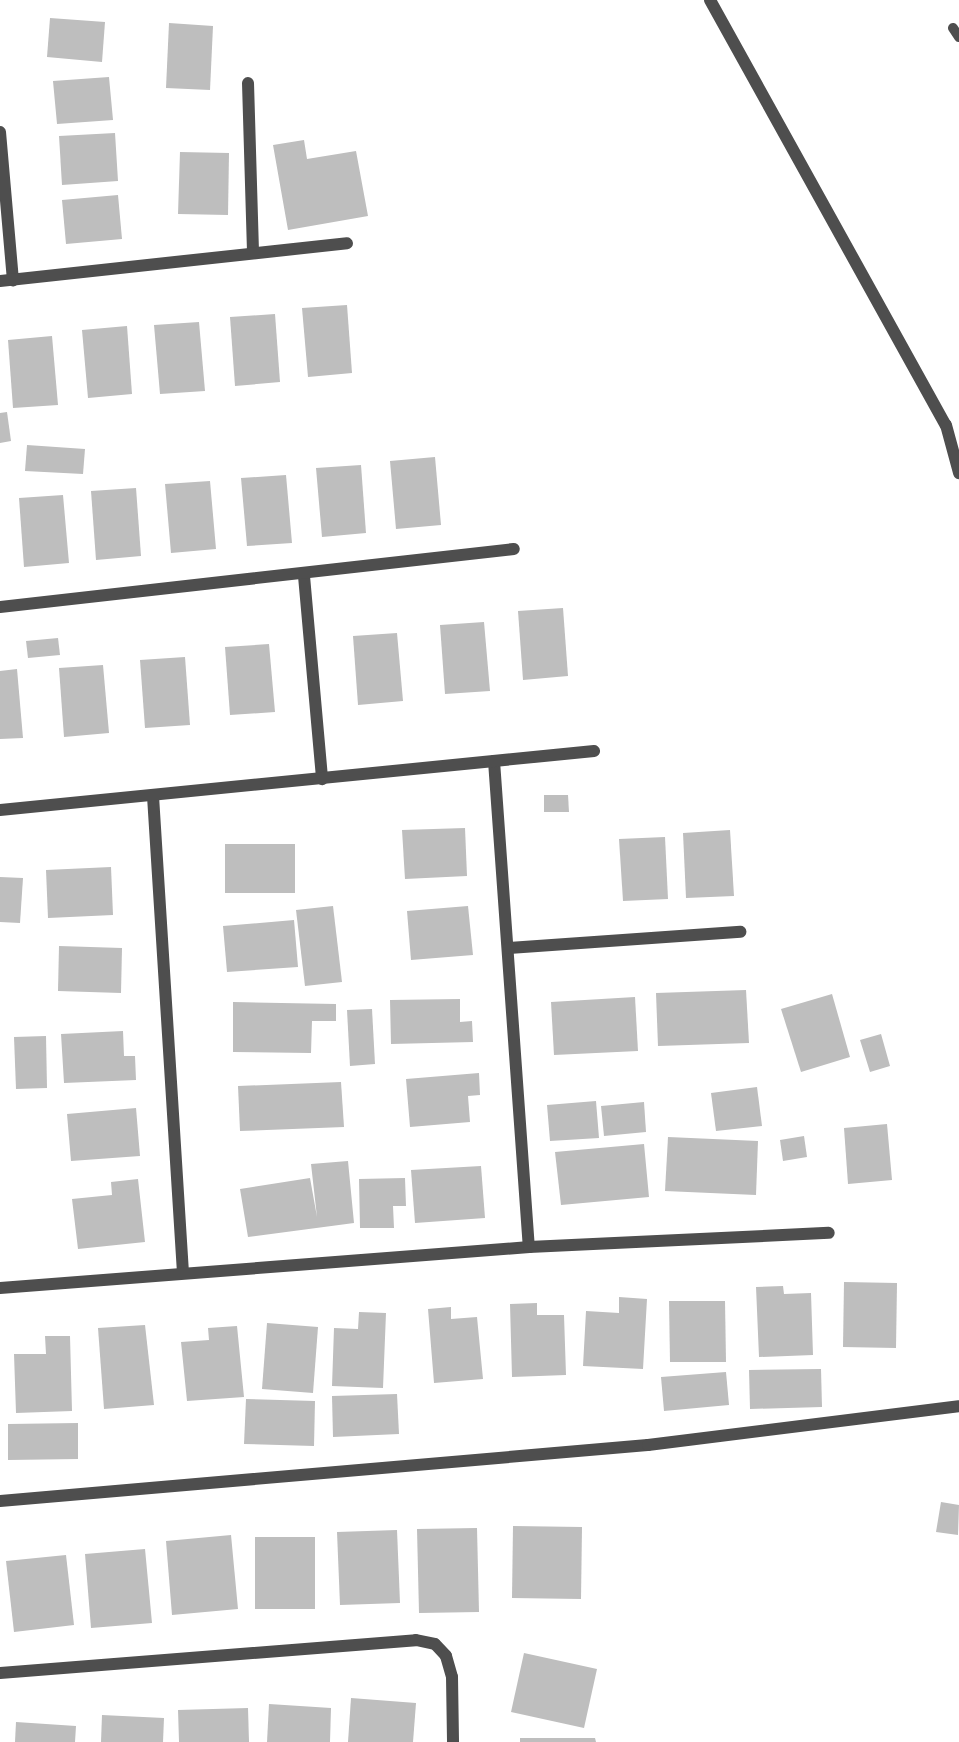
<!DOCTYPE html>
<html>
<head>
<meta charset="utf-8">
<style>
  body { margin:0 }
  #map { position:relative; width:959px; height:1742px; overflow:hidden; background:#fff; font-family:"Sofia Sans Condensed",sans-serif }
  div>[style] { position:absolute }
  .building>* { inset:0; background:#bebebe }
  .lane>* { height:10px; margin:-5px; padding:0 5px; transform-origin:5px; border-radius:5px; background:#4e4e4e }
  .street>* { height:12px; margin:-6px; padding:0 6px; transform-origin:6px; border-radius:6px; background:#4e4e4e }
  span { translate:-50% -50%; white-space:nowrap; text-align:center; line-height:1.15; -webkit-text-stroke:4.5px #fff; paint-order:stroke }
</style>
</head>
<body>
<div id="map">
  <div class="building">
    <div style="clip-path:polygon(50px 18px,105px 22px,102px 62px,47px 57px)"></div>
    <div style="clip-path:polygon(169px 23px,213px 26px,210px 90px,166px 88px)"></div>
    <div style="clip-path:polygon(109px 77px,113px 120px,57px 124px,53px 81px)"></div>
    <div style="clip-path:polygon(115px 133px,118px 181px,62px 185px,59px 136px)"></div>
    <div style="clip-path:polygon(304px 140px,307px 159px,356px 151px,368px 216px,288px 230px,273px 145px)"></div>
    <div style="clip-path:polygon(180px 152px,229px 153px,228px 215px,178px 214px)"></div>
    <div style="clip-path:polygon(118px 195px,122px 239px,66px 244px,62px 200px)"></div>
    <div style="clip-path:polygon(347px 305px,352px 373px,308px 377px,302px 308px)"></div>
    <div style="clip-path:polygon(275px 314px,280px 382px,235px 386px,230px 317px)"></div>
    <div style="clip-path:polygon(199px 322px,205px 391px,160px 394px,154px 325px)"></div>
    <div style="clip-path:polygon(127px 326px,132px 394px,88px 398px,82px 330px)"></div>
    <div style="clip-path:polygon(52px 336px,58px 405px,13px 408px,8px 340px)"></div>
    <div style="clip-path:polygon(7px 412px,11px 441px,0 443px,0 413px)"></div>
    <div style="clip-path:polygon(27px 445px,85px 449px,83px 474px,25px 471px)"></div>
    <div style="clip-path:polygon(435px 457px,441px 525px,396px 529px,390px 461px)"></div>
    <div style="clip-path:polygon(361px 465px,366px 533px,322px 537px,316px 468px)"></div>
    <div style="clip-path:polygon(286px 475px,292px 543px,247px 546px,241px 478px)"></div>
    <div style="clip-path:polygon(210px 481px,216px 549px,171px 553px,165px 484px)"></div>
    <div style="clip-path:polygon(136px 488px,141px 556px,96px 560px,91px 491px)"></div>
    <div style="clip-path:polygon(63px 495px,69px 563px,24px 567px,19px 498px)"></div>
    <div style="clip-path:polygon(563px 608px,568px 676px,523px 680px,518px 611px)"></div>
    <div style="clip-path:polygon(484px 622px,490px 691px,445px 694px,440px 625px)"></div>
    <div style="clip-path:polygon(397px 633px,403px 701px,358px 705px,353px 636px)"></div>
    <div style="clip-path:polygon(58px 638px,60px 655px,28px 658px,26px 641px)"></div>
    <div style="clip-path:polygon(269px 644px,275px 712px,230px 715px,225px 647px)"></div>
    <div style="clip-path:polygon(185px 657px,190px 725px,145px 728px,140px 660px)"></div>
    <div style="clip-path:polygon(103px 665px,109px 733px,64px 737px,59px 668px)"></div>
    <div style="clip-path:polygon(17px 669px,23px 738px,0 739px,0 671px)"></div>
    <div style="clip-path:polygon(544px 795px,568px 795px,569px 812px,544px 812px)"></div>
    <div style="clip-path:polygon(465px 828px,467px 876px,405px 879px,402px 830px)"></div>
    <div style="clip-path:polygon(730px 830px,734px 896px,686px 898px,683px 833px)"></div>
    <div style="clip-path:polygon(665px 837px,668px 899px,623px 901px,619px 839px)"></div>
    <div style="clip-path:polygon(225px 844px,295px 844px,295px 893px,225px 893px)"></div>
    <div style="clip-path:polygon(111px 867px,113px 915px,48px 918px,46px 870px)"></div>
    <div style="clip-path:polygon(0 877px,23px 878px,20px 923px,0 922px)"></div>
    <div style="clip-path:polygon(333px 906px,342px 982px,305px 986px,296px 910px)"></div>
    <div style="clip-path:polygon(468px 906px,473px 955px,411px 960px,407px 911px)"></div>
    <div style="clip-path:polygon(294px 920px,298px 967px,227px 972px,223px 926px)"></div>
    <div style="clip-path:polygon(59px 946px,122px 948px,121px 993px,58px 991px)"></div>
    <div style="clip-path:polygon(746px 990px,749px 1043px,658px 1046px,656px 993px)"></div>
    <div style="clip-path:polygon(832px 994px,850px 1057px,801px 1072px,781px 1009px)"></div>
    <div style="clip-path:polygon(635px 997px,638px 1051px,554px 1055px,551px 1002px)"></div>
    <div style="clip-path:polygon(460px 999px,460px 1022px,472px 1021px,473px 1042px,391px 1044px,390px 1000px)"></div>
    <div style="clip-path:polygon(233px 1002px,336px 1004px,336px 1021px,312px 1021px,311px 1053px,233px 1052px)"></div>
    <div style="clip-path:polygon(372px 1009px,375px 1064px,350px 1066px,347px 1010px)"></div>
    <div style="clip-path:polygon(123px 1031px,124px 1056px,135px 1056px,136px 1080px,64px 1083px,61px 1034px)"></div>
    <div style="clip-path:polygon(881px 1034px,890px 1066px,870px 1072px,860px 1040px)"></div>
    <div style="clip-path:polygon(46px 1036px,47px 1088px,16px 1089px,14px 1037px)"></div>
    <div style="clip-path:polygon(479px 1073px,480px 1095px,468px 1096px,470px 1122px,410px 1127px,406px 1079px)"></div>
    <div style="clip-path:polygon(341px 1082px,344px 1127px,240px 1131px,238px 1086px)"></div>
    <div style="clip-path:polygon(757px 1087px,762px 1126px,716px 1131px,711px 1093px)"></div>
    <div style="clip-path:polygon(596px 1101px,599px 1138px,550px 1141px,547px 1105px)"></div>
    <div style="clip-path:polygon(644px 1102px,646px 1132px,604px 1136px,601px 1106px)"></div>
    <div style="clip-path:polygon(136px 1108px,140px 1156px,71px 1161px,67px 1114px)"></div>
    <div style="clip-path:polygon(887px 1124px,892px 1180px,848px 1184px,844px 1128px)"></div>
    <div style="clip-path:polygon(804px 1136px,807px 1157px,783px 1161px,780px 1140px)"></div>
    <div style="clip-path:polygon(668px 1137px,758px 1141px,756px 1195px,665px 1191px)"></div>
    <div style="clip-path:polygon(644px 1144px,649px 1197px,561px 1205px,555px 1152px)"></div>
    <div style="clip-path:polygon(348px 1161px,354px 1223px,248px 1237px,240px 1189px,310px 1178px,317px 1217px,311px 1164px)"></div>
    <div style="clip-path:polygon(481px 1166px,485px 1218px,415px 1223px,411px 1170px)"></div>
    <div style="clip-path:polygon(405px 1178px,406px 1206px,393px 1206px,394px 1228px,360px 1228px,359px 1179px)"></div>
    <div style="clip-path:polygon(138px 1179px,145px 1242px,78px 1249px,72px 1199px,112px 1195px,111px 1182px)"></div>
    <div style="clip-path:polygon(844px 1282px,897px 1283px,896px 1348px,843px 1347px)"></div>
    <div style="clip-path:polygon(783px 1286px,784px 1294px,811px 1293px,813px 1355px,759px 1357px,756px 1287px)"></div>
    <div style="clip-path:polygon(619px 1297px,647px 1299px,643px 1369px,583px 1366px,586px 1311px,619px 1313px)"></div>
    <div style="clip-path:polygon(669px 1301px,725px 1301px,726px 1362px,670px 1362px)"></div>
    <div style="clip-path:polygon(537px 1303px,537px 1315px,564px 1315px,566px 1375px,512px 1377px,510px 1304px)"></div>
    <div style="clip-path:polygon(451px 1307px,451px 1319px,477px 1317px,483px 1379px,434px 1383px,428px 1309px)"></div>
    <div style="clip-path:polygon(359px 1312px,386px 1313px,383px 1388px,332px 1386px,334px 1328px,358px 1329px)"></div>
    <div style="clip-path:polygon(267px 1323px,318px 1327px,313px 1393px,262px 1389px)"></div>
    <div style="clip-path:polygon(145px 1325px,154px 1405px,104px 1409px,98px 1328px)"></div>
    <div style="clip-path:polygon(237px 1326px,244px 1397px,187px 1401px,181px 1342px,209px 1340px,208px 1328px)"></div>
    <div style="clip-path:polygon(45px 1336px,70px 1336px,72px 1411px,16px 1413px,14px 1354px,46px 1354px)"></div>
    <div style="clip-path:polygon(821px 1369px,822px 1407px,750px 1409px,749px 1370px)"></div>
    <div style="clip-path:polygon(726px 1372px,729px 1405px,664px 1411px,661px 1377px)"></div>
    <div style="clip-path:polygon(397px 1394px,399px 1434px,333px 1437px,332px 1396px)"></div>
    <div style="clip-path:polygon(246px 1399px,315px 1401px,314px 1446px,244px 1444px)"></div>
    <div style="clip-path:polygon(78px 1423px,78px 1459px,8px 1460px,8px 1424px)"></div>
    <div style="clip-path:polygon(941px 1502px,959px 1505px,958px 1535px,936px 1532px)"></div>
    <div style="clip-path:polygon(513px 1526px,582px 1527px,581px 1599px,512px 1598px)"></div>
    <div style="clip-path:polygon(477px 1528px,479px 1612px,419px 1613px,417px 1529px)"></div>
    <div style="clip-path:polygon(397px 1530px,400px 1603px,340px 1605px,337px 1532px)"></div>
    <div style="clip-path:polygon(231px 1535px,238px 1609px,172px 1615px,166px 1541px)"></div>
    <div style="clip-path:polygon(255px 1537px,315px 1537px,315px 1609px,255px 1609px)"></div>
    <div style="clip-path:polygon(145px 1549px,152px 1623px,91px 1628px,85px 1554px)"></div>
    <div style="clip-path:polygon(66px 1555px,74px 1625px,14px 1632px,6px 1561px)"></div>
    <div style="clip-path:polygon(524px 1653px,597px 1669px,584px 1728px,511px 1712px)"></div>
    <div style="clip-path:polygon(351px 1698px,416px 1703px,413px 1742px,348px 1742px)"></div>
    <div style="clip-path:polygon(269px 1704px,331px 1708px,330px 1742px,267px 1742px)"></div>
    <div style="clip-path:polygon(248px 1708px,249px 1742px,179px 1742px,178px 1710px)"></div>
    <div style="clip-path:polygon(102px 1715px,164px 1718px,163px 1742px,101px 1742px)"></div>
    <div style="clip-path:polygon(16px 1722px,76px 1726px,75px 1742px,15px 1742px)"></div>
    <div style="clip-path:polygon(520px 1738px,595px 1738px,596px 1742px,520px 1742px)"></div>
  </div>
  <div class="lane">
    <div style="left:953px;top:28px;width:11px;rotate:56deg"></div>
  </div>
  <div class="street">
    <div style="left:710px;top:0;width:486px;rotate:61deg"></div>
    <div style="left:946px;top:425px;width:50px;rotate:74.8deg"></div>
    <div style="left:248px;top:83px;width:170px;rotate:88.3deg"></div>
    <div style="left:0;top:132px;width:149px;rotate:85deg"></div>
    <div style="left:0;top:281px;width:349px;rotate:-6.2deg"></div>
    <div style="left:304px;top:576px;width:204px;rotate:84.9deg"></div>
    <div style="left:0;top:607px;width:517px;rotate:-6.44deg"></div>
    <div style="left:494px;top:761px;width:487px;rotate:85.9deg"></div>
    <div style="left:153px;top:796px;width:478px;rotate:86.4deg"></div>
    <div style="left:0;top:810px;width:597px;rotate:-5.67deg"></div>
    <div style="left:509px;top:948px;width:232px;rotate:-4deg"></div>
    <div style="left:0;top:1288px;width:531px;rotate:-4.43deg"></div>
    <div style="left:529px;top:1247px;width:300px;rotate:-2.7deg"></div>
    <div style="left:0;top:1501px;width:650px;rotate:-4.94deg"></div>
    <div style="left:648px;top:1445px;width:313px;rotate:-7.1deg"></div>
    <div style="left:0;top:1673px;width:417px;rotate:-4.5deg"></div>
    <div style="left:416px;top:1640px;width:19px;rotate:12deg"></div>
    <div style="left:435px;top:1644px;width:16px;rotate:47deg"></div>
    <div style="left:446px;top:1656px;width:22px;rotate:74deg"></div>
    <div style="left:452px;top:1677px;width:65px;rotate:89.1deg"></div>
  </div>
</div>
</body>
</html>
